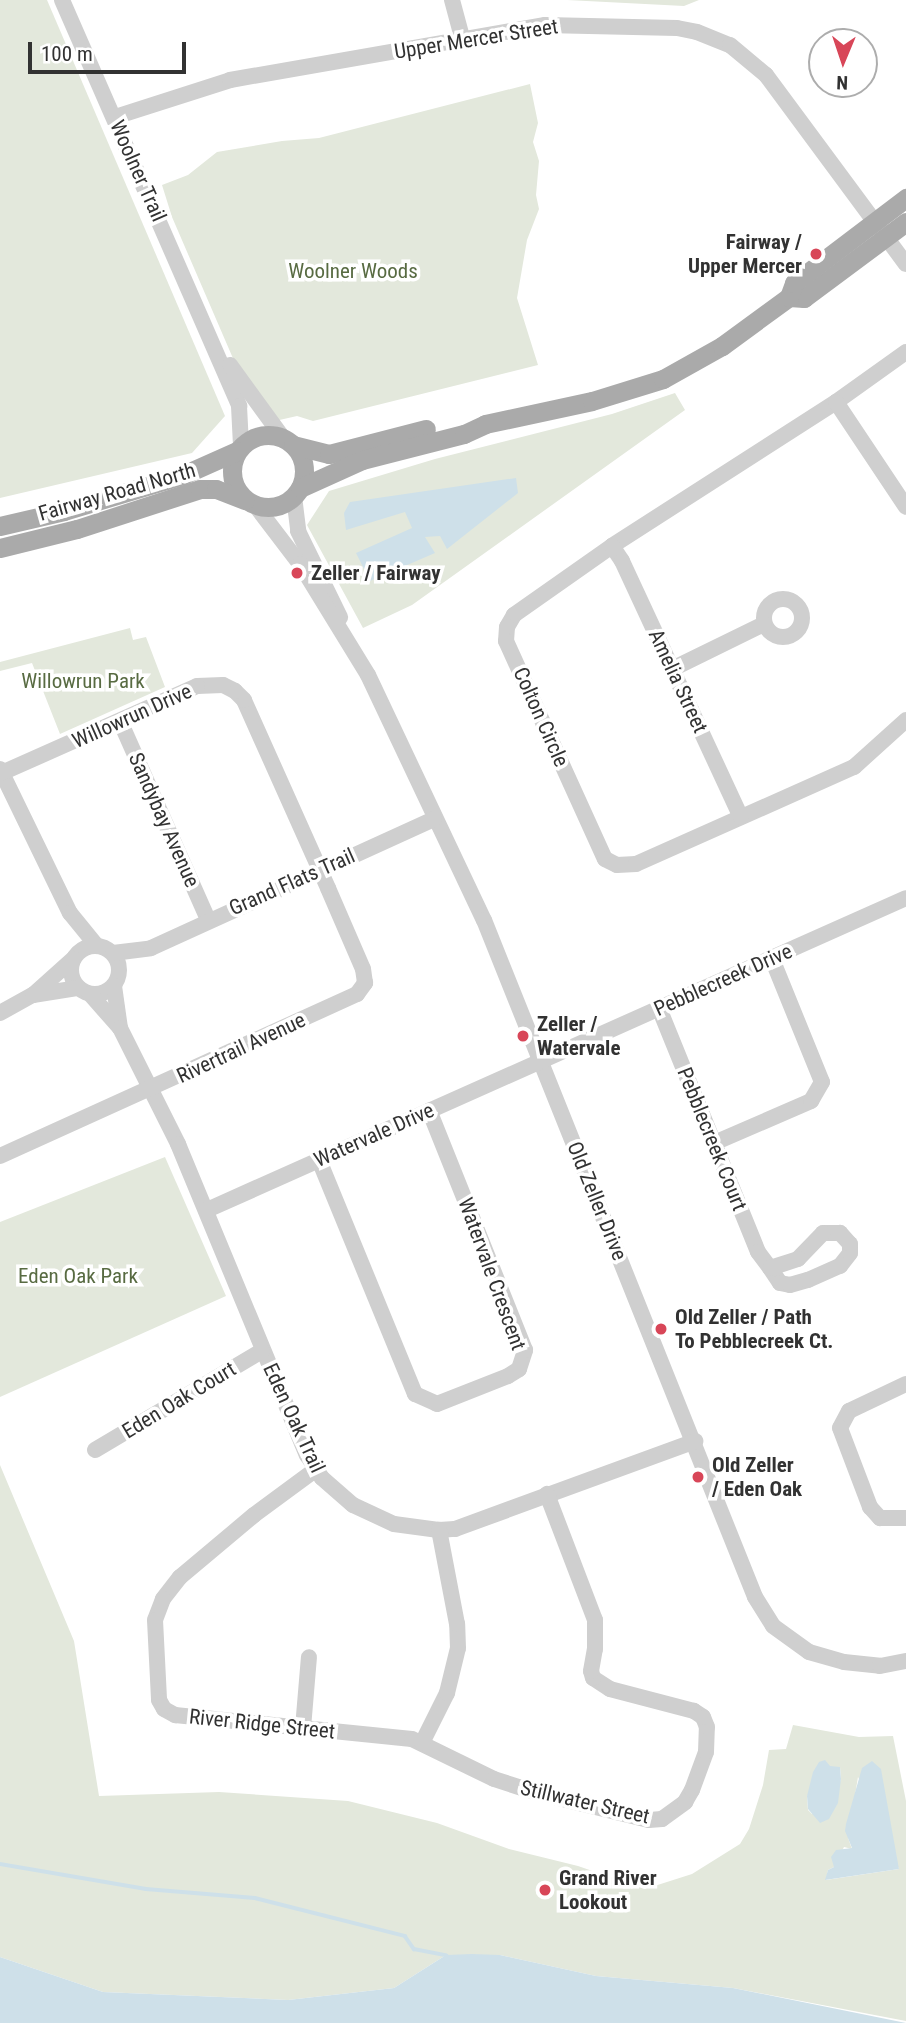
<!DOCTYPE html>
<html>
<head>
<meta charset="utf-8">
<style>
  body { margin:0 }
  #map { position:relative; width:906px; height:2023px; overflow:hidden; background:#fff; font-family:"Roboto Condensed",sans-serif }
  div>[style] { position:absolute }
  .green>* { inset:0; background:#e3e8dc }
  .water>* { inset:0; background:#cee0e9 }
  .stream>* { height:3.5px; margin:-1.75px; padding:0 1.75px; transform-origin:1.75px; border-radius:1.75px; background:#cee0e9 }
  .minor>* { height:16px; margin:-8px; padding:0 8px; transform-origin:8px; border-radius:8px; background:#cfcfcf }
  .minor>.ring { margin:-8px; padding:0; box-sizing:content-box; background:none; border:16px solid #cfcfcf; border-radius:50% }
  .major>* { height:19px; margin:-9.5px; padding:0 9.5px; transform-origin:9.5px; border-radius:9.5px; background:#aaa }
  .major>.ring { margin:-9.5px; padding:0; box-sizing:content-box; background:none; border:19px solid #aaa; border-radius:50% }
  .dots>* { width:19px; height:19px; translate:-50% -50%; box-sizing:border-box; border:4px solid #fff; border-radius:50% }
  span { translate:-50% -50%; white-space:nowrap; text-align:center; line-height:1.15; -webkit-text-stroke:7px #fff; paint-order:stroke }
  .street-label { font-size:21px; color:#323232 }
  .poi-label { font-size:21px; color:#323232; font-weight:700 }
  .right { translate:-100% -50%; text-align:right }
  .left { translate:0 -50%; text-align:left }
  .park-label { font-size:21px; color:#586b42 }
  .north { position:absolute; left:808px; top:28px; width:70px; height:70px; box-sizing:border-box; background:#fff; border:2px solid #adadad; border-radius:50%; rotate:182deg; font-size:19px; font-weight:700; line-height:28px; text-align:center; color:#323232 }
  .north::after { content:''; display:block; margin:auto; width:24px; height:32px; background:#d84658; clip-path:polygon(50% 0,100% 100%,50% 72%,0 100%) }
  .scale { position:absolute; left:28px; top:42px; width:158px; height:32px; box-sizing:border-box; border:4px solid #323232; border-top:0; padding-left:9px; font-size:21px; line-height:24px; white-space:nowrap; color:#323232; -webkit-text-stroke:5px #fff; paint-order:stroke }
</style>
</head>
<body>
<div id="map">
  <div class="green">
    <div style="clip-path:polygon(0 0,47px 0,225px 416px,192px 453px,0 498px)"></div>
    <div style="clip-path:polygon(567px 0,699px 0,684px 6px)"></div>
    <div style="clip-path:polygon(530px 84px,538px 123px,533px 142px,539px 161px,536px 195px,539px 209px,527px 240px,517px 298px,538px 365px,313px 421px,297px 416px,275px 421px,254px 407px,172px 217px,162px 185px,188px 175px,217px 152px,282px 141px,319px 138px)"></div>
    <div style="clip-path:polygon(675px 393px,685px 410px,412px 605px,363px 628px,307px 525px,329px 491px,435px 459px,612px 414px)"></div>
    <div style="clip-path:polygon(130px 628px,133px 640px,146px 637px,165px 687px,60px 734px,32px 663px,0 671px,0 662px)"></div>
    <div style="clip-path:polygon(165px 1157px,226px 1296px,0 1397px,0 1222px)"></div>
    <div style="clip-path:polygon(evenodd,0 1465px,74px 1641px,99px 1796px,219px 1792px,348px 1801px,437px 1823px,509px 1849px,578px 1866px,645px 1889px,692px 1874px,740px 1844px,749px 1829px,763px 1785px,769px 1750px,786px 1749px,793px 1725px,859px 1737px,893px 1736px,906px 1801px,906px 2021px,733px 1988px,596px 1976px,500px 1955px,446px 1955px,394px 1988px,288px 2000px,103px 1992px,0 1957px,0 1465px,840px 1767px,841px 1779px,830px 1813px,812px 1814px,808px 1810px,807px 1796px,840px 1767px,0 1465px,858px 1777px,899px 1869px,826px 1880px,828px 1870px,834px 1867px,844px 1847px,852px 1849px,848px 1838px,858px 1777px)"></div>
  </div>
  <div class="water">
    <div style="clip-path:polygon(516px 478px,518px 493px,447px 549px,440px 536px,425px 537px,435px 553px,370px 581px,356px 553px,412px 528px,405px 512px,346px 530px,344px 513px,350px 502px)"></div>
    <div style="clip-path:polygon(825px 1760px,830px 1766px,840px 1767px,841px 1779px,838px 1803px,829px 1819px,820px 1823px,808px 1809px,807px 1796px,813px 1772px,819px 1762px)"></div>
    <div style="clip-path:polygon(872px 1761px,881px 1769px,899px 1869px,825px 1880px,828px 1870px,834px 1867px,831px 1857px,836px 1850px,852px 1848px,845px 1831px,846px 1824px,862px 1768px)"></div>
    <div style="clip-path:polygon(472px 1954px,500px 1955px,596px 1976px,733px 1988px,906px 2023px,0 2023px,0 1957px,103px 1992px,288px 2000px,394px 1988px,446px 1955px)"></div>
  </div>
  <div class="stream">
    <div style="left:0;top:1864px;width:148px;rotate:9.7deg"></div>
    <div style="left:146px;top:1889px;width:109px;rotate:4.7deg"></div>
    <div style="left:255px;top:1898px;width:155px;rotate:14.2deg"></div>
    <div style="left:405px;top:1936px;width:16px;rotate:55deg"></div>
    <div style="left:414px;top:1949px;width:33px;rotate:11deg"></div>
  </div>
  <div class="minor">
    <div style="left:62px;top:0;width:443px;rotate:66.4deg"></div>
    <div style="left:239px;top:406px;width:40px;rotate:87.1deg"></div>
    <div style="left:452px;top:0;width:39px;rotate:75deg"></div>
    <div style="left:115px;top:117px;width:121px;rotate:-17.8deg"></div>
    <div style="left:230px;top:80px;width:320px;rotate:-9.9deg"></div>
    <div style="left:545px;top:25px;width:132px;rotate:1.3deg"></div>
    <div style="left:677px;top:28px;width:20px;rotate:11deg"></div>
    <div style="left:697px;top:32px;width:35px;rotate:22deg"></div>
    <div style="left:730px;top:45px;width:47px;rotate:39.8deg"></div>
    <div style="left:766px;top:75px;width:235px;rotate:53.5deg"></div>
    <div style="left:906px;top:352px;width:86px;rotate:144.5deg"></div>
    <div style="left:836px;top:402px;width:266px;rotate:147.3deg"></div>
    <div style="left:612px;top:546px;width:120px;rotate:144.9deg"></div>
    <div style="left:514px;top:615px;width:14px;rotate:120deg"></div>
    <div style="left:507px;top:627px;width:14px;rotate:94deg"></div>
    <div style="left:506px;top:641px;width:239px;rotate:65.6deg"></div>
    <div style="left:605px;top:859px;width:13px;rotate:27deg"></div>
    <div style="left:617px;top:865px;width:19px;rotate:-3deg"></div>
    <div style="left:636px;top:864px;width:239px;rotate:-24deg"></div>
    <div style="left:854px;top:767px;width:70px;rotate:-42.1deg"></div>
    <div style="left:230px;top:365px;width:90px;rotate:54deg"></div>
    <div style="left:836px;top:402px;width:126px;rotate:56.3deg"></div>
    <div style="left:294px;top:496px;width:35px;rotate:83deg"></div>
    <div style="left:298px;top:531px;width:96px;rotate:64deg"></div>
    <div style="left:255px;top:505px;width:74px;rotate:52.7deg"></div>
    <div style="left:300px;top:564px;width:130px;rotate:58.5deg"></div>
    <div style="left:368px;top:675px;width:271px;rotate:64.7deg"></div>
    <div style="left:484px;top:920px;width:729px;rotate:68.18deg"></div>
    <div style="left:755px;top:1597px;width:34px;rotate:58deg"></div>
    <div style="left:773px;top:1626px;width:44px;rotate:35.8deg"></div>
    <div style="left:809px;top:1652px;width:36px;rotate:16deg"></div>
    <div style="left:844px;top:1662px;width:36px;rotate:6deg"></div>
    <div style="left:880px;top:1666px;width:26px;rotate:-11deg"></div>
    <div style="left:612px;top:546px;width:18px;rotate:56deg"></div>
    <div style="left:622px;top:561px;width:282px;rotate:65.1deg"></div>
    <div class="ring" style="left:764px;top:599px;width:22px;height:22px"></div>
    <div style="left:672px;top:669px;width:102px;rotate:-26.1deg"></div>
    <div style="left:120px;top:721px;width:218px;rotate:66.1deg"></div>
    <div style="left:0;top:769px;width:160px;rotate:64.1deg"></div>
    <div style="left:70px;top:913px;width:41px;rotate:50.9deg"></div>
    <div class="ring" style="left:71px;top:946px;width:32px;height:32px"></div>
    <div style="left:113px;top:953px;width:38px;rotate:-7deg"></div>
    <div style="left:151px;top:948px;width:311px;rotate:-24.5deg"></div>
    <div style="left:114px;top:986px;width:42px;rotate:81.9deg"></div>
    <div style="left:90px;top:994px;width:45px;rotate:48.6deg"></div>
    <div style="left:120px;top:1028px;width:130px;rotate:63.4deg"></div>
    <div style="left:178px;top:1144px;width:337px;rotate:67.5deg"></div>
    <div style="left:307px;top:1455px;width:27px;rotate:57deg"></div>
    <div style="left:322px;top:1478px;width:41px;rotate:41.1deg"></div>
    <div style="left:353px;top:1505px;width:45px;rotate:24.9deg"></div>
    <div style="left:394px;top:1524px;width:45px;rotate:7.6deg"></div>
    <div style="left:439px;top:1530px;width:16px;rotate:-4deg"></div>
    <div style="left:455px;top:1529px;width:256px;rotate:-20.1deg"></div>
    <div style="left:33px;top:995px;width:46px;rotate:-8.8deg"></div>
    <div style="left:659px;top:1008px;width:263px;rotate:67.9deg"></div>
    <div style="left:758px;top:1252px;width:20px;rotate:53deg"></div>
    <div style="left:770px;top:1268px;width:18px;rotate:56deg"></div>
    <div style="left:780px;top:1283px;width:10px;rotate:11deg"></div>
    <div style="left:790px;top:1285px;width:19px;rotate:-16deg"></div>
    <div style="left:808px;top:1280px;width:35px;rotate:-24deg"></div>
    <div style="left:840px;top:1266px;width:16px;rotate:-52deg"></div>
    <div style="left:850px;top:1253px;width:9px;rotate:-90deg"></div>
    <div style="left:850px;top:1244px;width:15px;rotate:-132deg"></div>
    <div style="left:840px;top:1233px;width:17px;rotate:180deg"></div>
    <div style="left:823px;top:1233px;width:36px;rotate:134deg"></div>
    <div style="left:798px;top:1259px;width:29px;rotate:162deg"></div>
    <div style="left:0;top:1013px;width:38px;rotate:-29deg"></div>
    <div style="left:33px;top:995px;width:54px;rotate:-42deg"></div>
    <div style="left:714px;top:1143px;width:106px;rotate:-23.4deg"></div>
    <div style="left:811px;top:1101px;width:22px;rotate:-60deg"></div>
    <div style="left:822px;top:1082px;width:133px;rotate:-112.1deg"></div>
    <div style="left:0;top:1156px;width:392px;rotate:-24.4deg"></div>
    <div style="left:357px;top:994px;width:14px;rotate:-54deg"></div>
    <div style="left:365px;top:983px;width:14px;rotate:-98deg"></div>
    <div style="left:363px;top:969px;width:88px;rotate:-113.4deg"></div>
    <div style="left:328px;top:888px;width:206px;rotate:-114.1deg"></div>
    <div style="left:244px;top:700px;width:13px;rotate:-135deg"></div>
    <div style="left:235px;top:691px;width:13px;rotate:-153deg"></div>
    <div style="left:223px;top:685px;width:26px;rotate:178deg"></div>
    <div style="left:197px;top:686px;width:214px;rotate:156deg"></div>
    <div style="left:319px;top:1160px;width:253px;rotate:67.7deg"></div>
    <div style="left:415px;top:1394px;width:24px;rotate:24deg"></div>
    <div style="left:437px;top:1404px;width:76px;rotate:-21.5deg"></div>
    <div style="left:508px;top:1376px;width:13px;rotate:-32deg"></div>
    <div style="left:519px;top:1369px;width:20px;rotate:-72deg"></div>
    <div style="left:525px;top:1350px;width:258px;rotate:-111.8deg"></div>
    <div style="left:207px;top:1210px;width:765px;rotate:-24.05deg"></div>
    <div style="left:906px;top:1384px;width:63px;rotate:154.7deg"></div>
    <div style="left:849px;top:1411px;width:19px;rotate:118deg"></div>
    <div style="left:840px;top:1428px;width:85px;rotate:69.2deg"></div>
    <div style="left:870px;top:1507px;width:15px;rotate:48deg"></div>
    <div style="left:880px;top:1518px;width:26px"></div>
    <div style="left:95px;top:1450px;width:194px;rotate:-30.7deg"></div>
    <div style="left:315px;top:1470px;width:76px;rotate:143.6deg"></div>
    <div style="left:254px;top:1515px;width:97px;rotate:140deg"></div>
    <div style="left:180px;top:1577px;width:28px;rotate:128deg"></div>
    <div style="left:163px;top:1599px;width:22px;rotate:111deg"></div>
    <div style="left:155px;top:1620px;width:80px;rotate:87.1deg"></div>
    <div style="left:159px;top:1700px;width:10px;rotate:61deg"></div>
    <div style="left:164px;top:1709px;width:13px;rotate:29deg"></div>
    <div style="left:175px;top:1715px;width:238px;rotate:5.8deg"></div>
    <div style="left:412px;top:1739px;width:91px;rotate:26deg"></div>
    <div style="left:494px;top:1779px;width:42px;rotate:18deg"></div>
    <div style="left:534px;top:1792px;width:118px;rotate:13.7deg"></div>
    <div style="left:649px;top:1820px;width:13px;rotate:-4deg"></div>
    <div style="left:662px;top:1819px;width:29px;rotate:-36deg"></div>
    <div style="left:685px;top:1802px;width:14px;rotate:-60deg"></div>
    <div style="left:692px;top:1790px;width:40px;rotate:-69.8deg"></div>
    <div style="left:706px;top:1752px;width:25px;rotate:-88deg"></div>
    <div style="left:707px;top:1727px;width:11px;rotate:-112deg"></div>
    <div style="left:703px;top:1717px;width:11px;rotate:-146deg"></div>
    <div style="left:694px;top:1711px;width:87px;rotate:-165.3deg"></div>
    <div style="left:610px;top:1689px;width:20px;rotate:-147deg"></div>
    <div style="left:593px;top:1678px;width:7px;rotate:-106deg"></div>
    <div style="left:591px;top:1671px;width:22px;rotate:-80deg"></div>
    <div style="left:595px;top:1649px;width:29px;rotate:-90deg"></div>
    <div style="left:595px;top:1620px;width:135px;rotate:-110.9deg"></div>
    <div style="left:303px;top:1728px;width:71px;rotate:-85.2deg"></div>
    <div style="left:422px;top:1743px;width:56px;rotate:-63.4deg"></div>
    <div style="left:447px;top:1693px;width:46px;rotate:-76.3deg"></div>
    <div style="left:458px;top:1648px;width:24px;rotate:-92deg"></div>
    <div style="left:457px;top:1624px;width:96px;rotate:-100.8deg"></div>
  </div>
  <div class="major">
    <div style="left:789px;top:297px;width:15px;rotate:4deg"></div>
    <div style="left:804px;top:298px;width:127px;rotate:-36.7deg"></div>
    <div class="ring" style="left:232px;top:435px;width:53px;height:53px"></div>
    <div style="left:293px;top:445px;width:37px;rotate:14deg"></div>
    <div style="left:329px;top:454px;width:100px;rotate:-14.5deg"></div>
    <div style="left:300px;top:488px;width:68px;rotate:-24.3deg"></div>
    <div style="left:362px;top:460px;width:105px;rotate:-14.3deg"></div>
    <div style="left:464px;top:434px;width:23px;rotate:-25deg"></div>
    <div style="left:485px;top:424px;width:109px;rotate:-12.1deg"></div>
    <div style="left:592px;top:401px;width:74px;rotate:-17.2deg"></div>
    <div style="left:663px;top:379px;width:68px;rotate:-29.2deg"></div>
    <div style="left:722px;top:346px;width:83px;rotate:-36.2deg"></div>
    <div style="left:789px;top:297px;width:15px;rotate:-70deg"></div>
    <div style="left:794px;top:283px;width:141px;rotate:-37.2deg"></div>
    <div style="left:0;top:526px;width:66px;rotate:-13.2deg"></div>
    <div style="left:64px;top:511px;width:124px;rotate:-16.8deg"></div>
    <div style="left:183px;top:475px;width:59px;rotate:-24deg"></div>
    <div style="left:0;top:548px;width:79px;rotate:-13.9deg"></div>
    <div style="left:77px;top:529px;width:129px;rotate:-18deg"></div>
    <div style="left:200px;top:489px;width:16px"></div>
    <div style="left:216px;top:489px;width:31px;rotate:21deg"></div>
  </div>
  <div class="dots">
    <div style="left:816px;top:254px;background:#d84658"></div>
    <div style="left:297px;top:573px;background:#d84658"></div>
    <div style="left:523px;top:1036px;background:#d84658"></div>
    <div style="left:661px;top:1329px;background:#d84658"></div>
    <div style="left:698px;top:1477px;background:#d84658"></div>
    <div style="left:545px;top:1890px;background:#d84658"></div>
  </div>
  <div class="street-label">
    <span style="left:476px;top:39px;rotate:-9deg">Upper Mercer Street</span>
    <span style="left:138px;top:171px;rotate:66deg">Woolner Trail</span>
    <span style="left:117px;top:492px;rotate:-16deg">Fairway Road North</span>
    <span style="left:678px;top:681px;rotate:65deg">Amelia Street</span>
    <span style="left:132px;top:716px;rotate:-24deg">Willowrun Drive</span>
    <span style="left:541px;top:717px;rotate:66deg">Colton Circle</span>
    <span style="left:164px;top:820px;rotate:66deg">Sandybay Avenue</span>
    <span style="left:292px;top:882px;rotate:-24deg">Grand Flats Trail</span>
    <span style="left:723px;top:980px;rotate:-24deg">Pebblecreek Drive</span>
    <span style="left:241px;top:1048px;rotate:-25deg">Rivertrail Avenue</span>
    <span style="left:374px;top:1135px;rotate:-24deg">Watervale Drive</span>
    <span style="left:712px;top:1139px;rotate:68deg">Pebblecreek Court</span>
    <span style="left:597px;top:1201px;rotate:68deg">Old Zeller Drive</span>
    <span style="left:492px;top:1274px;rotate:70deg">Watervale Crescent</span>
    <span style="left:179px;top:1400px;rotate:-31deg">Eden Oak Court</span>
    <span style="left:294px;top:1418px;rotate:65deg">Eden Oak Trail</span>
    <span style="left:262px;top:1724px;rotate:6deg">River Ridge Street</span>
    <span style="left:585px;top:1802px;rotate:13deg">Stillwater Street</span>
  </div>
  <div class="poi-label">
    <span class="right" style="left:802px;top:254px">Fairway /<br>Upper Mercer</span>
    <span class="left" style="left:311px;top:573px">Zeller / Fairway</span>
    <span class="left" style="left:537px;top:1036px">Zeller /<br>Watervale</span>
    <span class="left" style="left:675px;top:1329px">Old Zeller / Path<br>To Pebblecreek Ct.</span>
    <span class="left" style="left:712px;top:1477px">Old Zeller<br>/ Eden Oak</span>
    <span class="left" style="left:559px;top:1890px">Grand River<br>Lookout</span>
  </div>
  <div class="park-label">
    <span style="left:353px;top:271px">Woolner Woods</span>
    <span style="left:83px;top:681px">Willowrun Park</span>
    <span style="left:78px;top:1276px">Eden Oak Park</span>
  </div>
  <div class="north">N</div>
  <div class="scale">100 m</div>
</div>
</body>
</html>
